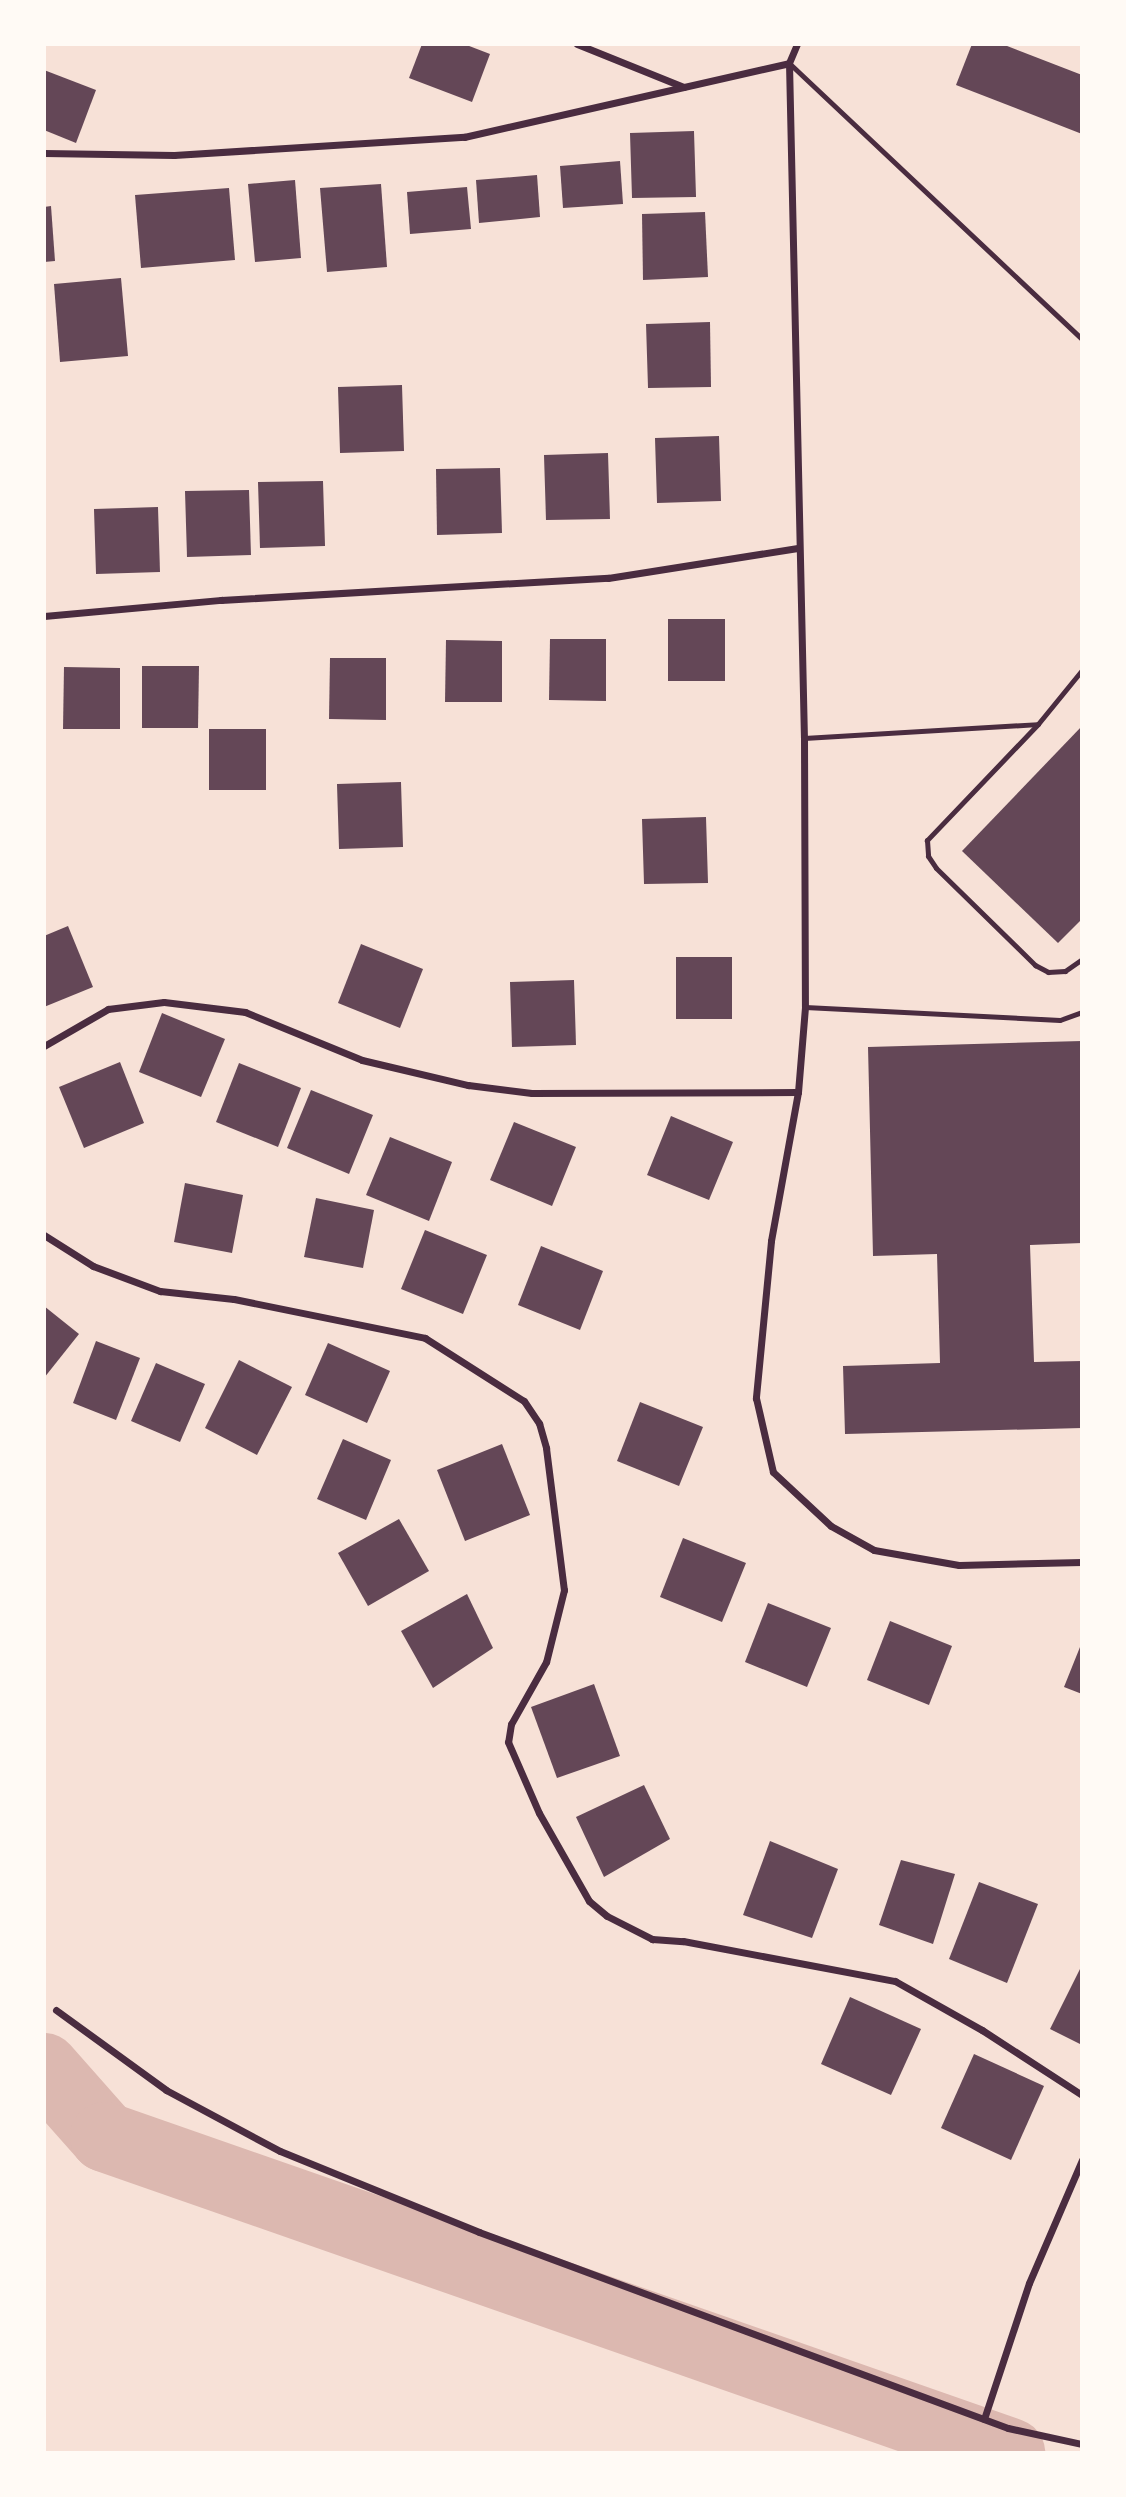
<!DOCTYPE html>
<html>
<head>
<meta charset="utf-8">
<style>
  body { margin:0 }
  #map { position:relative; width:1126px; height:2497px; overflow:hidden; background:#f7e1d7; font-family:"Noto Serif",serif }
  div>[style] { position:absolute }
  .river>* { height:70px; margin:-35px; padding:0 35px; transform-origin:35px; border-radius:35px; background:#dcb8b0 }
  .building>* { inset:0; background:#644757 }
  .service>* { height:5px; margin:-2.5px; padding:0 2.5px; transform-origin:2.5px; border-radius:2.5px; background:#4a2c40 }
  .minor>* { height:7px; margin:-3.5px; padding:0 3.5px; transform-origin:3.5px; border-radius:3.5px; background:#4a2c40 }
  span { translate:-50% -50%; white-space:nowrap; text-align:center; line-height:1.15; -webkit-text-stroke:7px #fffaf5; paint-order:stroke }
  .frame { position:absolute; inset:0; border:46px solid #fffaf5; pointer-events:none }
</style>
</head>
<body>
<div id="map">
  <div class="river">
    <div style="left:44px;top:2068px;width:92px;rotate:48.5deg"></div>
    <div style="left:105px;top:2137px;width:959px;rotate:19.25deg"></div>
  </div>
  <div class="building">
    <div style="clip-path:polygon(422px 44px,464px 44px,490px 54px,472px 102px,409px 78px)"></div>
    <div style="clip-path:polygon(972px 44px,1002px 44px,1082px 75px,1082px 134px,956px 85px)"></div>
    <div style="clip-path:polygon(44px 70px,96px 90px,76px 143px,44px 130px)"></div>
    <div style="clip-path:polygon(694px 131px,696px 197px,632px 198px,630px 133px)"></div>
    <div style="clip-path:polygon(620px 161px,623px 204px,563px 208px,560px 166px)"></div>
    <div style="clip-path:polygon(537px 175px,540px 217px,479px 223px,476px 180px)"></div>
    <div style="clip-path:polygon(295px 180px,301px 258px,255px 262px,248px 184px)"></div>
    <div style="clip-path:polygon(381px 184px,387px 267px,327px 272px,320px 188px)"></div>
    <div style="clip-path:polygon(467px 187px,471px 229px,410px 234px,407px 192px)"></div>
    <div style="clip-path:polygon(229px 188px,235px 260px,141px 268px,135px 195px)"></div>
    <div style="clip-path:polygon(51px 206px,55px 261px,44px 262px,44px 207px)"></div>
    <div style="clip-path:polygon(705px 212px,708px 277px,643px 280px,642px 214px)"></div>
    <div style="clip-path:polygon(121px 278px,128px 356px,60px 362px,54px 284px)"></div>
    <div style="clip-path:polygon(710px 322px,711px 387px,648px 388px,646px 324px)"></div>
    <div style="clip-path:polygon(402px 385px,404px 451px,340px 453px,338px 387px)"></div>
    <div style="clip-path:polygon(719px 436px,721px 501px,657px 503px,655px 438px)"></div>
    <div style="clip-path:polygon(608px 453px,610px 519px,546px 520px,544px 455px)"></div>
    <div style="clip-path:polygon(500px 468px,502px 533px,437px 535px,436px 469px)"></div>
    <div style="clip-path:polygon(323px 481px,325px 546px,260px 548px,258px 482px)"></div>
    <div style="clip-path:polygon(249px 490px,251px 555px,187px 557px,185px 491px)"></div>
    <div style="clip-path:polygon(158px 507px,160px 572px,96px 574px,94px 509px)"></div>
    <div style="clip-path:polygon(668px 619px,725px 619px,725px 681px,668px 681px)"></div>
    <div style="clip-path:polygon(550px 639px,606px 639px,606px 701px,549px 700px)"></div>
    <div style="clip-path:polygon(446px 640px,502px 641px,502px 702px,445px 702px)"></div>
    <div style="clip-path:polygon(330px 658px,386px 658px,386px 720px,329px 719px)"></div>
    <div style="clip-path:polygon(142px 666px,199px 666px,198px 728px,142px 728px)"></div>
    <div style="clip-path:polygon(64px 667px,120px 668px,120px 729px,63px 729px)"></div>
    <div style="clip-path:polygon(1082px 726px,1082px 919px,1058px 943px,962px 851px)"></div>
    <div style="clip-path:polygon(209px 729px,266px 729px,266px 790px,209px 790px)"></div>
    <div style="clip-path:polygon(401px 782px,403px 847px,339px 849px,337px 784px)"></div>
    <div style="clip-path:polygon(706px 817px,708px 883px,644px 884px,642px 819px)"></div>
    <div style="clip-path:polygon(68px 926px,93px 987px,44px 1007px,44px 936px)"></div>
    <div style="clip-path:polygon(361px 944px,423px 969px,400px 1028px,338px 1003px)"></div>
    <div style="clip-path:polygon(676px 957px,732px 957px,732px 1019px,676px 1019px)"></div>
    <div style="clip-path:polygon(574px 980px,576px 1045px,512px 1047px,510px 982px)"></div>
    <div style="clip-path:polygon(162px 1013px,225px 1039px,201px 1097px,139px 1072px)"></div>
    <div style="clip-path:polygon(1082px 1041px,1082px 1243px,1030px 1245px,1034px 1362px,1082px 1361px,1082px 1428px,845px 1434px,843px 1366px,940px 1363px,937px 1254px,873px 1256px,868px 1047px)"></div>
    <div style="clip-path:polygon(120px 1062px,144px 1123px,84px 1148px,59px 1087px)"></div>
    <div style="clip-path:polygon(239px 1063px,301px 1088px,278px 1147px,216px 1122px)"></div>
    <div style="clip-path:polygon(311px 1090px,373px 1115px,349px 1174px,287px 1148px)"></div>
    <div style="clip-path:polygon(671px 1116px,733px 1142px,709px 1200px,647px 1175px)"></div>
    <div style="clip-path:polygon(514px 1122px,576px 1147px,552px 1206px,490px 1180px)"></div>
    <div style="clip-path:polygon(390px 1137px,452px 1162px,429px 1221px,366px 1195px)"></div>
    <div style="clip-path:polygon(185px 1183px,243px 1195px,232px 1253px,174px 1242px)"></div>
    <div style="clip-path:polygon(316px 1198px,374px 1210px,363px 1268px,304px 1257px)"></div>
    <div style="clip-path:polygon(425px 1230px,487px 1255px,463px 1314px,401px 1289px)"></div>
    <div style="clip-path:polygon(541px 1246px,603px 1271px,580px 1330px,518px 1305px)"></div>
    <div style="clip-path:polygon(44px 1306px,79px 1334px,44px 1378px)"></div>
    <div style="clip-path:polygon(96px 1341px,140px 1358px,116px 1420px,73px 1403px)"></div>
    <div style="clip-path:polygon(328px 1343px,390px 1371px,367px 1423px,305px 1395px)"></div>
    <div style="clip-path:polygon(239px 1360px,292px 1387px,257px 1455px,205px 1428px)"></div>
    <div style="clip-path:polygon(156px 1363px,205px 1384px,180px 1442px,131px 1421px)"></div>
    <div style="clip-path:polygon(640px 1402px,703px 1427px,679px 1486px,617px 1461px)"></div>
    <div style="clip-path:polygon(343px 1439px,391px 1460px,366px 1520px,317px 1499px)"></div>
    <div style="clip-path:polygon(502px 1444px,530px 1515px,465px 1541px,437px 1470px)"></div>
    <div style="clip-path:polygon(399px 1519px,429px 1571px,368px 1606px,338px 1553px)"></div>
    <div style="clip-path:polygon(683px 1538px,746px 1563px,722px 1622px,660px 1597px)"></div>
    <div style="clip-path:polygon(467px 1594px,493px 1648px,433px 1688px,401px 1631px)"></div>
    <div style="clip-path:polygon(768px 1603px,831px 1628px,807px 1687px,745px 1662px)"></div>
    <div style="clip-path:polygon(890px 1621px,952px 1646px,929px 1705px,867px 1680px)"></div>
    <div style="clip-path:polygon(1082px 1642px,1082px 1694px,1064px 1687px)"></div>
    <div style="clip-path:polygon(594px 1684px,620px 1756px,557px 1778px,531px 1707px)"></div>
    <div style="clip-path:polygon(644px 1785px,670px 1839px,604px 1877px,576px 1817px)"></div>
    <div style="clip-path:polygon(770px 1841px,838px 1869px,812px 1938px,743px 1915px)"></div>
    <div style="clip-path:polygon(901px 1860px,955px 1874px,933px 1944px,879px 1925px)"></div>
    <div style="clip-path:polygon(979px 1882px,1038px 1904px,1007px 1983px,949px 1959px)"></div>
    <div style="clip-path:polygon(1082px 1965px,1082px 2045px,1050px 2029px)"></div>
    <div style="clip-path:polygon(850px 1997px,921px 2029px,891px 2095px,821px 2064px)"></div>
    <div style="clip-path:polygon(974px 2054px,1044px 2086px,1011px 2160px,941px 2128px)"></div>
  </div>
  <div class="service">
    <div style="left:789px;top:63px;width:403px;rotate:43.3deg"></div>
    <div style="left:1082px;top:670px;width:70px;rotate:129.2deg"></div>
    <div style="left:1038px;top:724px;width:161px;rotate:133.7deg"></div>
    <div style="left:927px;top:840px;width:16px;rotate:86deg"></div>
    <div style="left:928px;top:856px;width:14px;rotate:56deg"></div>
    <div style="left:936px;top:868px;width:139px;rotate:44.4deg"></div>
    <div style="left:1035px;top:965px;width:15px;rotate:28deg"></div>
    <div style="left:1048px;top:972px;width:17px;rotate:-3deg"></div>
    <div style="left:1065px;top:971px;width:21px;rotate:-35deg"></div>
    <div style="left:804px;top:738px;width:234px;rotate:-3.4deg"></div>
    <div style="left:805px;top:1007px;width:255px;rotate:2.9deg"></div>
    <div style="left:1060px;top:1020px;width:23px;rotate:-20deg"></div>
  </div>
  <div class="minor">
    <div style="left:577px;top:44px;width:115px;rotate:21.9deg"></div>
    <div style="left:797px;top:44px;width:21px;rotate:113deg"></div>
    <div style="left:789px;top:63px;width:675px;rotate:88.73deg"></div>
    <div style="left:804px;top:738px;width:269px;rotate:89.8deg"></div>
    <div style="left:805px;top:1007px;width:85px;rotate:94.7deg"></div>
    <div style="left:798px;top:1092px;width:151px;rotate:100.3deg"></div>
    <div style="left:771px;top:1241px;width:158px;rotate:95.5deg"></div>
    <div style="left:756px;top:1398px;width:76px;rotate:77.1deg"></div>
    <div style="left:773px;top:1472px;width:79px;rotate:43deg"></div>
    <div style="left:831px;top:1526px;width:49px;rotate:29.2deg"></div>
    <div style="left:874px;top:1550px;width:86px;rotate:10deg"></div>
    <div style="left:959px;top:1565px;width:123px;rotate:-1.4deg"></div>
    <div style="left:44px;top:153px;width:130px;rotate:0.9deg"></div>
    <div style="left:174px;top:155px;width:291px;rotate:-3.6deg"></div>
    <div style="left:464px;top:137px;width:333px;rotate:-12.8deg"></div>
    <div style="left:44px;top:616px;width:178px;rotate:-5.2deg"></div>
    <div style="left:221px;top:600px;width:388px;rotate:-3.3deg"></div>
    <div style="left:608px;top:578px;width:192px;rotate:-9deg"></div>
    <div style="left:44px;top:1046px;width:74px;rotate:-30deg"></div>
    <div style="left:108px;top:1009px;width:56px;rotate:-7.1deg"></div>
    <div style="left:164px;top:1002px;width:82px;rotate:7deg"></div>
    <div style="left:245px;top:1012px;width:126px;rotate:22.3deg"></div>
    <div style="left:362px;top:1060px;width:109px;rotate:13.3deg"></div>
    <div style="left:468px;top:1085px;width:64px;rotate:7.1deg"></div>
    <div style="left:532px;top:1093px;width:266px;rotate:-0.2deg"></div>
    <div style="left:44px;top:1235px;width:58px;rotate:32.3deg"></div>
    <div style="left:93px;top:1266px;width:72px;rotate:20.5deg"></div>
    <div style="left:160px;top:1291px;width:74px;rotate:6.2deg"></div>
    <div style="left:234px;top:1299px;width:195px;rotate:11.5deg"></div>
    <div style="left:425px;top:1338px;width:117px;rotate:32.5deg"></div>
    <div style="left:524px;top:1401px;width:27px;rotate:56deg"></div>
    <div style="left:539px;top:1423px;width:26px;rotate:74deg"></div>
    <div style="left:546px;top:1448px;width:143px;rotate:82.8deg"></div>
    <div style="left:564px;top:1590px;width:74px;rotate:104deg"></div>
    <div style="left:546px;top:1662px;width:71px;rotate:119.4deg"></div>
    <div style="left:511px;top:1724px;width:18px;rotate:99deg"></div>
    <div style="left:508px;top:1742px;width:77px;rotate:66.4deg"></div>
    <div style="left:539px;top:1813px;width:101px;rotate:60.4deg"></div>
    <div style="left:589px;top:1901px;width:23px;rotate:40deg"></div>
    <div style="left:607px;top:1916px;width:51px;rotate:27.1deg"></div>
    <div style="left:652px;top:1939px;width:31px;rotate:4deg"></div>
    <div style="left:683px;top:1941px;width:216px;rotate:10.7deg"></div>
    <div style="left:895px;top:1981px;width:100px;rotate:29.4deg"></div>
    <div style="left:982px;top:2030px;width:119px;rotate:33deg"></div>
    <div style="left:56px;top:2010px;width:136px;rotate:36deg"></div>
    <div style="left:166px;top:2090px;width:129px;rotate:28.2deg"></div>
    <div style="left:280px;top:2151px;width:215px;rotate:22.1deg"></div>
    <div style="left:479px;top:2232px;width:564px;rotate:20.33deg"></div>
    <div style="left:1008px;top:2428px;width:76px;rotate:12.2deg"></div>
    <div style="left:984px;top:2419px;width:143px;rotate:-71.7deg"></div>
    <div style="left:1029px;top:2283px;width:134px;rotate:-66.7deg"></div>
  </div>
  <div class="frame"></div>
</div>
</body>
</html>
